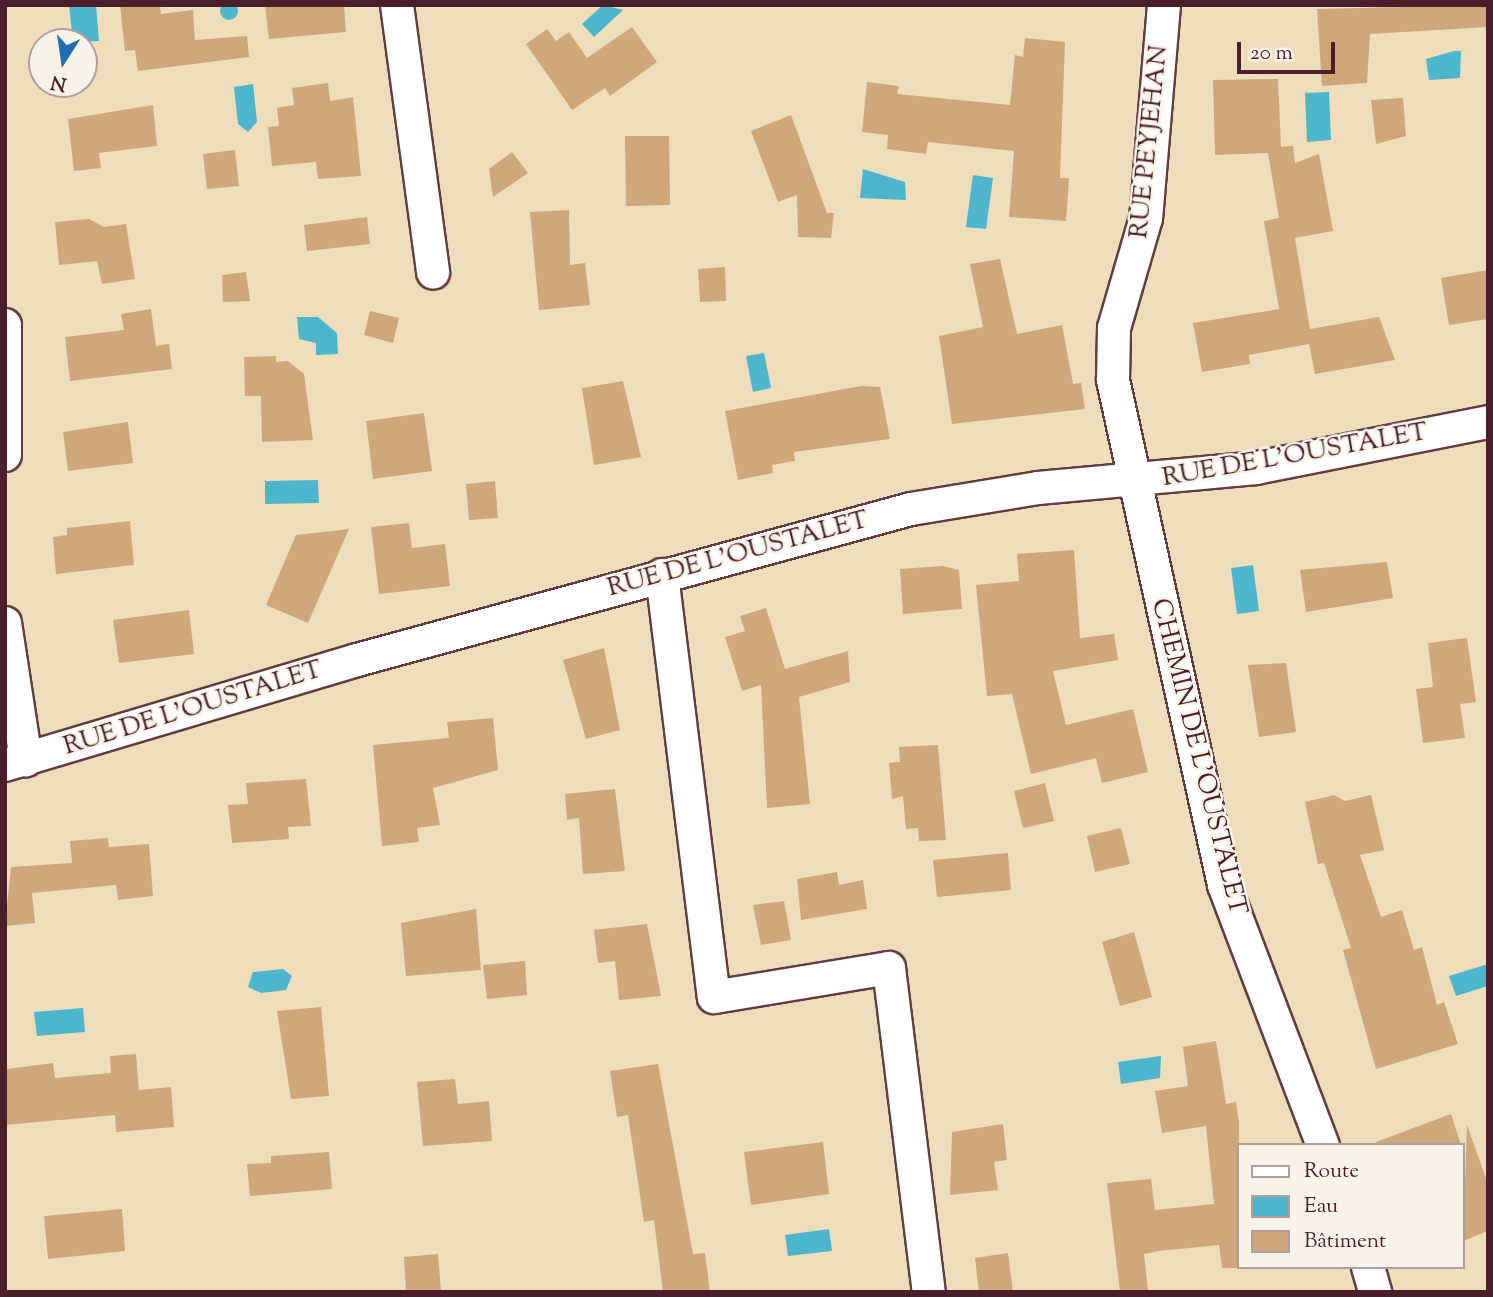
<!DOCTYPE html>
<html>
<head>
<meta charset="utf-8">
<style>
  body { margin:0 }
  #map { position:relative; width:1493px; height:1297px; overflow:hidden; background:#eeddba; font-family:"Sorts Mill Goudy",serif }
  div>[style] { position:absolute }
  .water>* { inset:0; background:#4eb6cc }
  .round { border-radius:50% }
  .building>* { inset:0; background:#cea87a }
  .roads { filter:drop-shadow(2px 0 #633c40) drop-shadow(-2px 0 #633c40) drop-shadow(0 2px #633c40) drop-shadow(0 -2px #633c40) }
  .minor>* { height:32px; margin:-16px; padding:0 16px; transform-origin:16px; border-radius:16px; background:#fff }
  span { translate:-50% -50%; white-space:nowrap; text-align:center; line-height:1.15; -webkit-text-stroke:5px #f7f3e8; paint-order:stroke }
  .street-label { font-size:26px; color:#4a1f2b }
  .frame { position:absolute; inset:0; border:7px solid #4a1f2b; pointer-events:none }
  .legend { position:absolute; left:1237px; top:1143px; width:228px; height:126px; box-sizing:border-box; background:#f7f3e8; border:2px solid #b29e9c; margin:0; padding:9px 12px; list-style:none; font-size:21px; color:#4a1f2b }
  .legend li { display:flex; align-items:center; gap:14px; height:35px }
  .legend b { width:35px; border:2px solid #b29e9c }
  .north { position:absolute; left:28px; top:28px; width:70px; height:70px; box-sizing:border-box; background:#f7f3e8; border:2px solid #b29e9c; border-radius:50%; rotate:192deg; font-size:19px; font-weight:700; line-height:28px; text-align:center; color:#4a1f2b }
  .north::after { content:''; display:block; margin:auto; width:24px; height:32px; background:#1f6fb2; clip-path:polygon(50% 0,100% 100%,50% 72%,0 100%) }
  .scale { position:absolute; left:1237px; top:42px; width:98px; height:32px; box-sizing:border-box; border:4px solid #4a1f2b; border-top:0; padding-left:9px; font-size:21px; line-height:24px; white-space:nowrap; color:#4a1f2b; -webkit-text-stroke:5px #f7f3e8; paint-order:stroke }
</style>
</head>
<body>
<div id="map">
  <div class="water">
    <div class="round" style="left:220px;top:2px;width:18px;height:18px"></div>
    <div style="clip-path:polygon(69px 5px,96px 5px,99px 41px,73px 42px)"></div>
    <div style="clip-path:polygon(603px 5px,623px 10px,594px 37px,582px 24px)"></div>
    <div style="clip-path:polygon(1454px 51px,1461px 51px,1460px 78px,1429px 80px,1426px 59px)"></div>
    <div style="clip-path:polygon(253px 84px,257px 122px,248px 132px,238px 124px,234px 87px)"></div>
    <div style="clip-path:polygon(1329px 92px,1331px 140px,1307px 142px,1305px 93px)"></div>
    <div style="clip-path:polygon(863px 169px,905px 182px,906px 200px,860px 198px)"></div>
    <div style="clip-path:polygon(973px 175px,993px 178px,986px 229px,966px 227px)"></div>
    <div style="clip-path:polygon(297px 317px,318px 317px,337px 333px,338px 354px,316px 355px,316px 343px,299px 339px)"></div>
    <div style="clip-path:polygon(764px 353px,771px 388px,753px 392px,746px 356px)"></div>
    <div style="clip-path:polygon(318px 480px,319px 503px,265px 504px,265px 481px)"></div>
    <div style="clip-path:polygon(1253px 565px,1259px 611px,1237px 614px,1231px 568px)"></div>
    <div style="clip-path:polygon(1488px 964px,1488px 986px,1456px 996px,1449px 976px)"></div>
    <div style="clip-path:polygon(283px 969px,292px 976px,286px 990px,261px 993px,248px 987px,253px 972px)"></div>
    <div style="clip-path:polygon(83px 1008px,85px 1032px,37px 1036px,34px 1012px)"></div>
    <div style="clip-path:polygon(1161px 1056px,1160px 1078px,1121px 1084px,1118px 1062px)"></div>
    <div style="clip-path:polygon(829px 1229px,832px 1251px,788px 1256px,785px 1235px)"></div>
  </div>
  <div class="building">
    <div style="clip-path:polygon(120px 5px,160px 5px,161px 14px,193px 10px,195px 40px,247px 36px,249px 57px,138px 71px,135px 50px,125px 51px)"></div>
    <div style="clip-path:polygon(265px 5px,344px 5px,346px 32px,269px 39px)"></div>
    <div style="clip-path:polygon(1488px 5px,1488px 27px,1370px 34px,1367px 83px,1322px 86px,1317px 9px)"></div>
    <div style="clip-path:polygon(632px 27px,657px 62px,610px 96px,605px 88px,572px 110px,526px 44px,547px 29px,556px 41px,569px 32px,587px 58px)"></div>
    <div style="clip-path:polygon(1025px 38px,1065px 42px,1060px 178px,1069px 178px,1066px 221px,1009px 217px,1014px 151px,928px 142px,926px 154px,887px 149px,888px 135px,862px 132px,867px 82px,899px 86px,897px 94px,1010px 105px,1015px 55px,1023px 57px)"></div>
    <div style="clip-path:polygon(1278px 79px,1281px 147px,1293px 146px,1295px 163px,1319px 154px,1333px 231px,1295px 238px,1310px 329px,1379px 317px,1395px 360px,1315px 374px,1309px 344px,1249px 355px,1250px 364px,1202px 372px,1193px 323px,1279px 309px,1264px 221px,1279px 218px,1268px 153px,1215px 155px,1213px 80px)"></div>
    <div style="clip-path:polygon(328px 83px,330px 101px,353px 97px,361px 176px,318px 179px,316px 162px,272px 166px,268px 127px,279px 126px,277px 108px,294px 105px,292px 88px)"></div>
    <div style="clip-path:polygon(1403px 98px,1406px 136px,1376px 144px,1371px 100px)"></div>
    <div style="clip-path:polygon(153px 105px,157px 146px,99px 153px,101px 168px,74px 171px,68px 119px)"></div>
    <div style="clip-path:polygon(791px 115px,827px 213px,834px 213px,831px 238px,798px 237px,797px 195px,778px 202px,751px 131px)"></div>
    <div style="clip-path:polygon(625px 136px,669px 136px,670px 205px,626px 206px)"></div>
    <div style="clip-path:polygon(235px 150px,239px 186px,207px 189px,203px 154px)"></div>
    <div style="clip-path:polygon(512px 152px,528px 173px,493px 197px,489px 169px)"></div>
    <div style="clip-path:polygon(569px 210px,570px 265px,585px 263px,590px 305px,539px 310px,530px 212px)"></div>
    <div style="clip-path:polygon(367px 217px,370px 244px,307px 251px,304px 225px)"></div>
    <div style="clip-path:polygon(89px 219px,104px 227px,126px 224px,135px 279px,102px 284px,97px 261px,59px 265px,55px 222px)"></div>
    <div style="clip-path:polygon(1000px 259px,1017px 334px,1062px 325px,1073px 384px,1081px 383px,1085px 409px,952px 424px,939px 336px,983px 327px,970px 264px)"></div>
    <div style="clip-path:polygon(725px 267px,726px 301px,700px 302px,698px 269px)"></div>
    <div style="clip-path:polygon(1488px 270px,1488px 319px,1449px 325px,1441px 278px)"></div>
    <div style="clip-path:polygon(246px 272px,250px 301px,223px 302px,222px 275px)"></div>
    <div style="clip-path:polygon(151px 309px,156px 346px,169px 344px,172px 369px,70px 381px,65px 337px,124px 330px,121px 314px)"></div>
    <div style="clip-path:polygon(370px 311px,399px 318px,393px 343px,364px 335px)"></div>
    <div style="clip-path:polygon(276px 356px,276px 362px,288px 361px,304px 374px,313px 440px,262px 442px,261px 396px,245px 396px,244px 357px)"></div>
    <div style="clip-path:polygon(623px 381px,641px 457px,594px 465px,582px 388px)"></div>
    <div style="clip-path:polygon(861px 386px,880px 387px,890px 439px,794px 452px,795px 461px,772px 465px,773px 473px,738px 480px,725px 411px)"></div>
    <div style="clip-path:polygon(424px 413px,432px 471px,373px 479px,366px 421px)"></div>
    <div style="clip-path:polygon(128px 422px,133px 463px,68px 471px,63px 432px)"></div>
    <div style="clip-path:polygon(495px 481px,498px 518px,469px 520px,466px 484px)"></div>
    <div style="clip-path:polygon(130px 521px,134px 565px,56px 574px,53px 537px,67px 535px,67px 528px)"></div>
    <div style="clip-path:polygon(409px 523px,412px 548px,445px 544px,450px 586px,379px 594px,371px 527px)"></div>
    <div style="clip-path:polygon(349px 529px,308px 623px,266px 605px,296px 535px)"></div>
    <div style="clip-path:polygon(1074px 550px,1080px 638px,1114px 634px,1118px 660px,1053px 671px,1066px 725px,1133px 709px,1148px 772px,1102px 783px,1096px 758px,1031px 774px,1012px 694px,987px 696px,976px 585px,1019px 581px,1017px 554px)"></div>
    <div style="clip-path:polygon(1387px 562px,1393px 598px,1306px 612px,1300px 570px)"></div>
    <div style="clip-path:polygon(943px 566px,959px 570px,962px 609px,903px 614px,900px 569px)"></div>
    <div style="clip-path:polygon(766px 608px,785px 669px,848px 651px,850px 682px,799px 697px,810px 804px,767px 808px,761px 685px,742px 691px,725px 637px,745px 631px,740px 616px)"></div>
    <div style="clip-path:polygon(189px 610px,194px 654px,119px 663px,113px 620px)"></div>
    <div style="clip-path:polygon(1467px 638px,1476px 702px,1460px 704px,1465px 738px,1423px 743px,1416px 689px,1433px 687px,1428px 643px)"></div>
    <div style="clip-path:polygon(604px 648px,620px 730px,586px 739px,563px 660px)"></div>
    <div style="clip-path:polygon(1286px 663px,1296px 732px,1259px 737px,1248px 665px)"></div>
    <div style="clip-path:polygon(493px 718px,498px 770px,433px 788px,440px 825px,417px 828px,419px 842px,382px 846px,373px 745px,449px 738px,447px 722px)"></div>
    <div style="clip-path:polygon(938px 745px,946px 840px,919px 841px,918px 828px,906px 829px,903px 796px,892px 799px,889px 763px,900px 762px,899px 747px)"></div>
    <div style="clip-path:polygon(306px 779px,311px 826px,288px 827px,289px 839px,232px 843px,228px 805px,248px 804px,246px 783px)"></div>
    <div style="clip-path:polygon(1045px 783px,1054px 821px,1023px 828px,1014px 791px)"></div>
    <div style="clip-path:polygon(615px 789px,625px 871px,583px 874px,579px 818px,567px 820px,565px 794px)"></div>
    <div style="clip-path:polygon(1334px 795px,1345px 801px,1371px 795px,1384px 850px,1360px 855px,1381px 917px,1402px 910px,1414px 950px,1422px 947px,1437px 1005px,1444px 1002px,1458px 1044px,1376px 1069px,1343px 950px,1351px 948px,1324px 863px,1318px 864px,1305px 802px)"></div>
    <div style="clip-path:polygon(1121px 828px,1130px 864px,1095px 872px,1087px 836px)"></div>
    <div style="clip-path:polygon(108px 838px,109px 847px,149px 844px,153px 896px,118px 900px,116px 885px,32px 893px,35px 923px,5px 926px,11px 867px,72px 863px,70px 841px)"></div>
    <div style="clip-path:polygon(1008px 853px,1011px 890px,937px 897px,933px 860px)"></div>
    <div style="clip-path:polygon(837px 872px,839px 885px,863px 880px,867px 909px,801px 920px,797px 879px)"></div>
    <div style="clip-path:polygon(784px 901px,791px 940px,761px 945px,753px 905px)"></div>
    <div style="clip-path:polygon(476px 909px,481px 970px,406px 976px,401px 923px)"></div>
    <div style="clip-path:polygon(647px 924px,661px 996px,619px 1000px,615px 961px,598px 963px,594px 930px)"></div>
    <div style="clip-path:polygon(1134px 932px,1152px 997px,1120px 1006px,1102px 942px)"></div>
    <div style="clip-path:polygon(525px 961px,527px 995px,487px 999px,483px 965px)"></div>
    <div style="clip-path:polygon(321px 1007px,329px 1096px,291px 1099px,277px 1011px)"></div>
    <div style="clip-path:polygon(1216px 1041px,1226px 1104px,1236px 1102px,1239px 1123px,1239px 1268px,1222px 1268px,1219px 1245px,1159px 1251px,1144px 1254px,1148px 1292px,1120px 1292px,1107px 1183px,1151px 1179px,1155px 1210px,1214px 1204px,1206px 1126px,1162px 1133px,1155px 1091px,1188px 1086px,1183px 1047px)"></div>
    <div style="clip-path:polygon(136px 1054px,139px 1090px,171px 1087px,174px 1127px,116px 1132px,115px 1115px,5px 1125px,7px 1069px,53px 1063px,55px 1078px,111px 1073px,110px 1056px)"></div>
    <div style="clip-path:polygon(658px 1064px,693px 1254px,705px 1253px,710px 1292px,663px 1292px,654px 1220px,644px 1222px,628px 1115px,617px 1117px,610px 1071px)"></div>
    <div style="clip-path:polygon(455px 1079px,458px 1104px,489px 1101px,492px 1141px,423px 1146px,417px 1082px)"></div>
    <div style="clip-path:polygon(1451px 1114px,1461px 1145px,1377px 1145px,1376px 1142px)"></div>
    <div style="clip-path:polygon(1003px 1124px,1007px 1160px,994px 1162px,998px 1190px,950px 1195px,952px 1132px)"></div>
    <div style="clip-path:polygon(1467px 1125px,1488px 1184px,1488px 1231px,1463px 1241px)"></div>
    <div style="clip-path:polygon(823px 1142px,829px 1194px,751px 1205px,744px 1152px)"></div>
    <div style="clip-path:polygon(329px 1152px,332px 1189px,250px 1196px,247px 1164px,271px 1163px,271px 1156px)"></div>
    <div style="clip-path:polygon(122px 1209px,125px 1251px,48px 1259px,44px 1216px)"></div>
    <div style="clip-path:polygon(1008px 1253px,1013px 1292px,979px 1292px,975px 1258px)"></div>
    <div style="clip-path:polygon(438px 1254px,441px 1292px,406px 1292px,404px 1257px)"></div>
  </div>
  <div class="roads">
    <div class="minor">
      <div style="left:397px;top:5px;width:270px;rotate:82.3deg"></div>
      <div style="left:1164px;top:5px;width:214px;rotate:94.8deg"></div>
      <div style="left:1146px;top:218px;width:115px;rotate:106.2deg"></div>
      <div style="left:1114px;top:328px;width:52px;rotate:91.1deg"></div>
      <div style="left:1113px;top:380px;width:517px;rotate:77.6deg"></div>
      <div style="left:1224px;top:885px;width:278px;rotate:69.2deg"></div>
      <div style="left:5px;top:325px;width:130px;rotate:90deg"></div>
      <div style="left:662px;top:575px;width:425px;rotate:83deg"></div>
      <div style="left:714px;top:997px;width:177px;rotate:-9.4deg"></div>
      <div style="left:889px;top:968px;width:326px;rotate:83deg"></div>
      <div style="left:5px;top:623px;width:139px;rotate:81.3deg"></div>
      <div style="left:5px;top:765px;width:367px;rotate:-16.6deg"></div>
      <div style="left:357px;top:660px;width:574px;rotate:-15.25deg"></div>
      <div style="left:911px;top:509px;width:129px;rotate:-9.4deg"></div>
      <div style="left:1038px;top:488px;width:219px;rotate:-5.2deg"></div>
      <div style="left:1256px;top:468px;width:237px;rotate:-11.2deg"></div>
      <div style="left:1368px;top:1267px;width:26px;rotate:74deg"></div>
    </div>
  </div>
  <div class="street-label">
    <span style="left:1150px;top:142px;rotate:-84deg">RUE PEYJEHAN</span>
    <span style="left:1295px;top:456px;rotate:-10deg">RUE DE L'OUSTALET</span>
    <span style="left:738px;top:555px;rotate:-15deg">RUE DE L'OUSTALET</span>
    <span style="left:193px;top:709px;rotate:-17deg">RUE DE L'OUSTALET</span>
    <span style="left:1198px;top:757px;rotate:76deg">CHEMIN DE L'OUSTALET</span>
  </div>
  <div class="frame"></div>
  <ul class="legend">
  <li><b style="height:9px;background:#fff"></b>Route</li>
  <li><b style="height:19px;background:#4eb6cc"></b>Eau</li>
  <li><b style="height:19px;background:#cea87a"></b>Bâtiment</li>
  </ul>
  <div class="north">N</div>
  <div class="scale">20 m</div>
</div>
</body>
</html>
